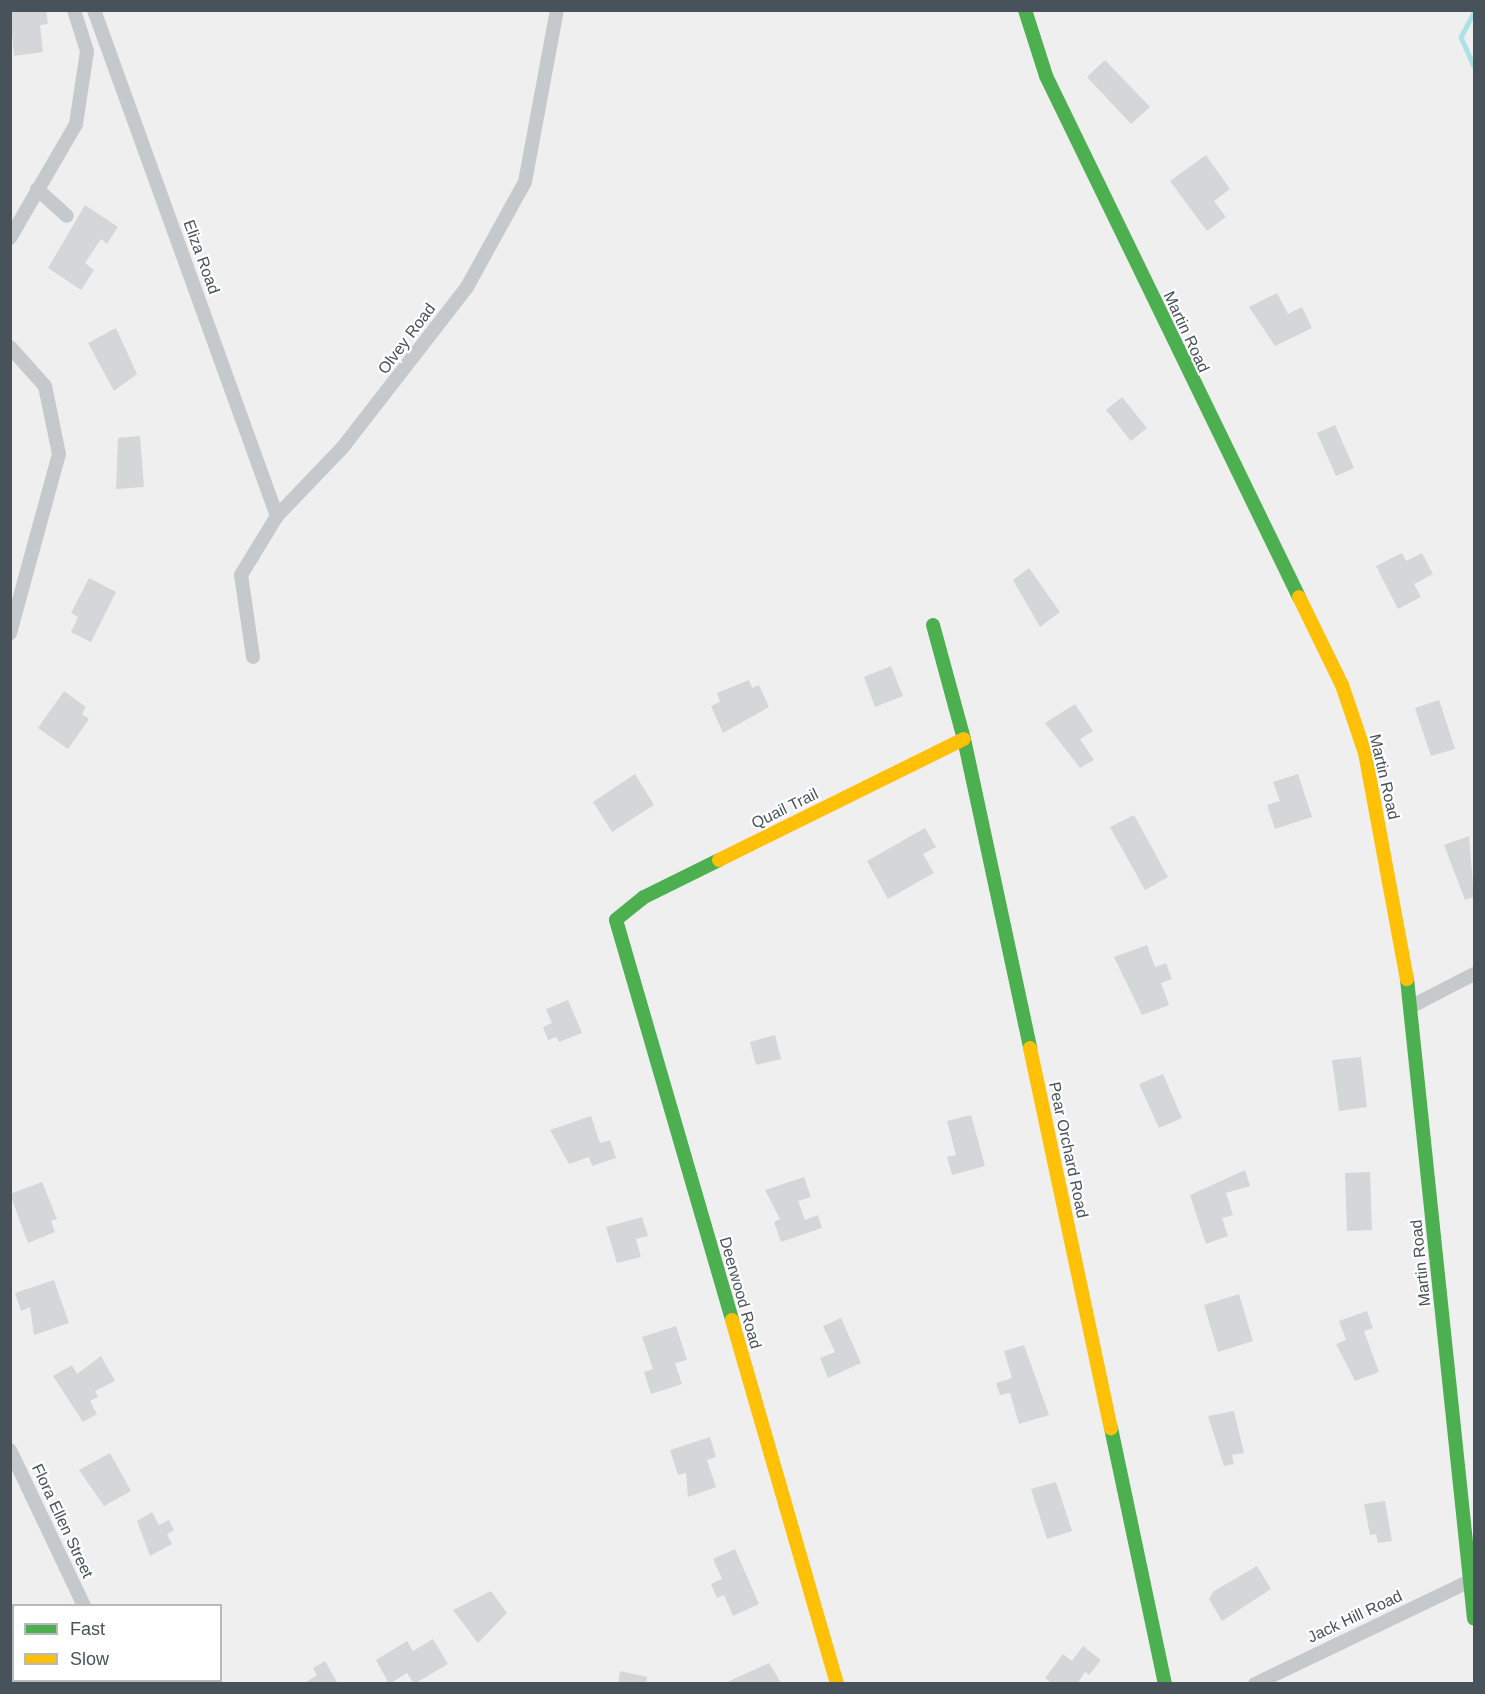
<!DOCTYPE html>
<html>
<head>
<meta charset="utf-8">
<style>
  body { margin:0 }
  #map { position:relative; width:1485px; height:1694px; overflow:hidden; background:#efefef; font-family:Helvetica,sans-serif }
  div>[style] { position:absolute }
  .stream>* { height:4.5px; margin:-2.25px; padding:0 2.25px; transform-origin:2.25px; border-radius:2.25px; background:#abe1e9 }
  .building>* { inset:0; background:#d5d6d7 }
  .street>* { height:14px; margin:-7px; padding:0 7px; transform-origin:7px; border-radius:7px; background:#c6c9cb }
  .fast>* { height:14px; margin:-7px; padding:0 7px; transform-origin:7px; border-radius:7px; background:#4caf50 }
  .slow>* { height:14px; margin:-7px; padding:0 7px; transform-origin:7px; border-radius:7px; background:#ffc107 }
  span { translate:-50% -50%; white-space:nowrap; text-align:center; line-height:1.15; -webkit-text-stroke:4.5px #fff; paint-order:stroke }
  .street-label { font-size:16px; color:#47525a }
  .frame { position:absolute; inset:0; border:12px solid #47525a; pointer-events:none }
  .legend { position:absolute; left:12px; top:1604px; width:210px; height:78px; box-sizing:border-box; background:#fff; border:2px solid #b5babd; margin:0; padding:8px 10px; list-style:none; font-size:18px; color:#47525a }
  .legend li { display:flex; align-items:center; gap:12px; height:30px }
  .legend b { width:30px; border:2px solid #b5babd }
</style>
</head>
<body>
<div id="map">
  <div class="stream">
    <div style="left:1474px;top:13px;width:27px;rotate:118deg"></div>
    <div style="left:1461px;top:37px;width:32px;rotate:66deg"></div>
  </div>
  <div class="building">
    <div style="clip-path:polygon(46px 10px,48px 24px,40px 25px,43px 52px,14px 56px,10px 11px)"></div>
    <div style="clip-path:polygon(1105px 60px,1150px 107px,1131px 124px,1087px 77px)"></div>
    <div style="clip-path:polygon(1206px 155px,1230px 189px,1214px 201px,1226px 217px,1207px 231px,1170px 181px)"></div>
    <div style="clip-path:polygon(85px 205px,118px 227px,107px 244px,101px 239px,85px 263px,94px 270px,81px 290px,48px 268px)"></div>
    <div style="clip-path:polygon(1277px 293px,1288px 314px,1302px 307px,1312px 328px,1275px 346px,1249px 307px)"></div>
    <div style="clip-path:polygon(116px 328px,137px 374px,114px 391px,88px 343px)"></div>
    <div style="clip-path:polygon(1122px 397px,1147px 428px,1131px 441px,1106px 410px)"></div>
    <div style="clip-path:polygon(1335px 425px,1354px 468px,1336px 476px,1317px 433px)"></div>
    <div style="clip-path:polygon(140px 436px,144px 487px,116px 489px,118px 438px)"></div>
    <div style="clip-path:polygon(1402px 553px,1406px 561px,1422px 553px,1433px 574px,1414px 584px,1421px 597px,1398px 609px,1376px 566px)"></div>
    <div style="clip-path:polygon(1029px 568px,1060px 612px,1040px 627px,1013px 580px)"></div>
    <div style="clip-path:polygon(89px 578px,116px 592px,91px 642px,71px 632px,78px 617px,71px 613px)"></div>
    <div style="clip-path:polygon(891px 666px,903px 696px,875px 707px,864px 677px)"></div>
    <div style="clip-path:polygon(749px 680px,752px 688px,759px 685px,769px 707px,723px 733px,711px 706px,720px 702px,717px 693px)"></div>
    <div style="clip-path:polygon(64px 691px,86px 707px,82px 714px,89px 719px,68px 749px,38px 728px)"></div>
    <div style="clip-path:polygon(1439px 700px,1455px 749px,1431px 756px,1415px 708px)"></div>
    <div style="clip-path:polygon(1075px 704px,1093px 731px,1080px 739px,1094px 760px,1080px 768px,1045px 723px)"></div>
    <div style="clip-path:polygon(635px 774px,654px 805px,612px 832px,593px 802px)"></div>
    <div style="clip-path:polygon(1298px 774px,1312px 817px,1275px 829px,1267px 805px,1280px 801px,1273px 782px)"></div>
    <div style="clip-path:polygon(1134px 815px,1168px 877px,1145px 890px,1110px 827px)"></div>
    <div style="clip-path:polygon(925px 828px,936px 847px,923px 854px,934px 873px,888px 899px,867px 861px)"></div>
    <div style="clip-path:polygon(1469px 836px,1474px 897px,1465px 900px,1444px 845px)"></div>
    <div style="clip-path:polygon(1147px 945px,1155px 967px,1166px 963px,1172px 979px,1161px 983px,1169px 1005px,1142px 1015px,1114px 957px)"></div>
    <div style="clip-path:polygon(568px 1000px,582px 1033px,559px 1042px,556px 1037px,548px 1040px,543px 1027px,552px 1023px,546px 1009px)"></div>
    <div style="clip-path:polygon(775px 1035px,781px 1059px,756px 1065px,750px 1042px)"></div>
    <div style="clip-path:polygon(1361px 1057px,1367px 1107px,1339px 1111px,1332px 1060px)"></div>
    <div style="clip-path:polygon(1163px 1074px,1182px 1118px,1159px 1128px,1139px 1084px)"></div>
    <div style="clip-path:polygon(971px 1115px,985px 1166px,952px 1175px,947px 1157px,956px 1155px,947px 1121px)"></div>
    <div style="clip-path:polygon(591px 1116px,600px 1143px,610px 1140px,616px 1158px,592px 1166px,589px 1157px,569px 1164px,550px 1130px)"></div>
    <div style="clip-path:polygon(1245px 1170px,1250px 1186px,1226px 1193px,1233px 1215px,1222px 1218px,1228px 1236px,1206px 1244px,1190px 1195px)"></div>
    <div style="clip-path:polygon(1370px 1172px,1372px 1230px,1347px 1231px,1345px 1173px)"></div>
    <div style="clip-path:polygon(804px 1177px,811px 1197px,798px 1201px,805px 1220px,818px 1215px,822px 1228px,781px 1242px,774px 1222px,780px 1219px,765px 1190px)"></div>
    <div style="clip-path:polygon(42px 1182px,57px 1219px,51px 1221px,55px 1232px,28px 1243px,10px 1194px)"></div>
    <div style="clip-path:polygon(642px 1217px,648px 1236px,636px 1239px,641px 1257px,617px 1263px,606px 1227px)"></div>
    <div style="clip-path:polygon(54px 1280px,69px 1323px,34px 1335px,30px 1307px,21px 1311px,15px 1293px)"></div>
    <div style="clip-path:polygon(1239px 1294px,1253px 1341px,1218px 1352px,1204px 1305px)"></div>
    <div style="clip-path:polygon(1367px 1311px,1373px 1328px,1364px 1331px,1379px 1372px,1355px 1381px,1336px 1344px,1346px 1340px,1339px 1321px)"></div>
    <div style="clip-path:polygon(841px 1318px,861px 1363px,828px 1378px,820px 1358px,835px 1352px,823px 1326px)"></div>
    <div style="clip-path:polygon(676px 1326px,687px 1360px,675px 1363px,682px 1384px,651px 1394px,644px 1372px,653px 1369px,642px 1337px)"></div>
    <div style="clip-path:polygon(1024px 1345px,1049px 1415px,1019px 1424px,1010px 1393px,1000px 1395px,996px 1383px,1012px 1378px,1004px 1351px)"></div>
    <div style="clip-path:polygon(101px 1356px,115px 1381px,95px 1391px,98px 1397px,90px 1401px,97px 1414px,83px 1422px,53px 1376px,72px 1365px,77px 1374px)"></div>
    <div style="clip-path:polygon(1234px 1411px,1244px 1453px,1232px 1455px,1234px 1464px,1224px 1466px,1208px 1416px)"></div>
    <div style="clip-path:polygon(710px 1437px,716px 1457px,707px 1460px,716px 1487px,688px 1497px,686px 1473px,678px 1475px,670px 1450px)"></div>
    <div style="clip-path:polygon(110px 1453px,131px 1491px,104px 1506px,79px 1470px)"></div>
    <div style="clip-path:polygon(1056px 1482px,1072px 1531px,1047px 1539px,1031px 1489px)"></div>
    <div style="clip-path:polygon(1385px 1501px,1392px 1541px,1378px 1543px,1376px 1534px,1370px 1535px,1364px 1504px)"></div>
    <div style="clip-path:polygon(152px 1512px,159px 1525px,169px 1520px,174px 1530px,167px 1534px,172px 1544px,150px 1556px,137px 1521px)"></div>
    <div style="clip-path:polygon(735px 1549px,759px 1604px,733px 1616px,724px 1595px,717px 1598px,711px 1584px,722px 1579px,713px 1559px)"></div>
    <div style="clip-path:polygon(1257px 1566px,1271px 1589px,1222px 1621px,1209px 1599px,1214px 1591px)"></div>
    <div style="clip-path:polygon(491px 1591px,507px 1613px,478px 1643px,453px 1610px)"></div>
    <div style="clip-path:polygon(433px 1639px,448px 1664px,414px 1684px,407px 1673px,389px 1684px,376px 1660px,407px 1641px,413px 1651px)"></div>
    <div style="clip-path:polygon(1083px 1646px,1101px 1660px,1089px 1675px,1085px 1672px,1077px 1684px,1053px 1684px,1045px 1678px,1063px 1654px,1072px 1661px)"></div>
    <div style="clip-path:polygon(325px 1661px,338px 1684px,303px 1684px,317px 1675px,313px 1668px)"></div>
    <div style="clip-path:polygon(769px 1663px,782px 1684px,723px 1684px)"></div>
    <div style="clip-path:polygon(620px 1671px,647px 1677px,646px 1684px,618px 1684px)"></div>
  </div>
  <div class="street">
    <div style="left:94px;top:10px;width:538px;rotate:70.12deg"></div>
    <div style="left:37px;top:189px;width:40px;rotate:42deg"></div>
    <div style="left:10px;top:238px;width:132px;rotate:-59.9deg"></div>
    <div style="left:76px;top:124px;width:74px;rotate:-81.4deg"></div>
    <div style="left:87px;top:51px;width:43px;rotate:-107.6deg"></div>
    <div style="left:10px;top:347px;width:52px;rotate:48.1deg"></div>
    <div style="left:45px;top:386px;width:69px;rotate:78.4deg"></div>
    <div style="left:59px;top:454px;width:186px;rotate:105.3deg"></div>
    <div style="left:253px;top:657px;width:83px;rotate:-98.3deg"></div>
    <div style="left:241px;top:575px;width:69px;rotate:-58.6deg"></div>
    <div style="left:277px;top:516px;width:95px;rotate:-46.3deg"></div>
    <div style="left:343px;top:447px;width:202px;rotate:-52.2deg"></div>
    <div style="left:467px;top:287px;width:120px;rotate:-61.1deg"></div>
    <div style="left:525px;top:182px;width:175px;rotate:-79.5deg"></div>
    <div style="left:1412px;top:1006px;width:70px;rotate:-27.3deg"></div>
    <div style="left:10px;top:1450px;width:173px;rotate:64.6deg"></div>
    <div style="left:10px;top:1637px;width:4px;rotate:-27deg"></div>
    <div style="left:122px;top:1680px;width:4px;rotate:63deg"></div>
    <div style="left:1255px;top:1684px;width:238px;rotate:-25.6deg"></div>
  </div>
  <div class="fast">
    <div style="left:1025px;top:10px;width:69px;rotate:72.3deg"></div>
    <div style="left:1046px;top:76px;width:579px;rotate:64.1deg"></div>
    <div style="left:933px;top:625px;width:118px;rotate:74.8deg"></div>
    <div style="left:964px;top:739px;width:316px;rotate:77.9deg"></div>
    <div style="left:719px;top:860px;width:84px;rotate:153.7deg"></div>
    <div style="left:644px;top:897px;width:36px;rotate:141deg"></div>
    <div style="left:616px;top:920px;width:416px;rotate:73.8deg"></div>
    <div style="left:1407px;top:979px;width:643px;rotate:84.02deg"></div>
    <div style="left:1111px;top:1428px;width:262px;rotate:78.1deg"></div>
  </div>
  <div class="slow">
    <div style="left:1299px;top:597px;width:98px;rotate:64deg"></div>
    <div style="left:1342px;top:685px;width:72px;rotate:71.3deg"></div>
    <div style="left:1365px;top:753px;width:230px;rotate:79.5deg"></div>
    <div style="left:719px;top:860px;width:273px;rotate:-26.3deg"></div>
    <div style="left:1030px;top:1048px;width:389px;rotate:78deg"></div>
    <div style="left:732px;top:1320px;width:379px;rotate:73.9deg"></div>
  </div>
  <div class="street-label">
    <span style="left:201px;top:257px;rotate:70deg">Eliza Road</span>
    <span style="left:1186px;top:332px;rotate:65deg">Martin Road</span>
    <span style="left:407px;top:339px;rotate:-53deg">Olvey Road</span>
    <span style="left:1384px;top:777px;rotate:77deg">Martin Road</span>
    <span style="left:785px;top:809px;rotate:-26deg">Quail Trail</span>
    <span style="left:1068px;top:1150px;rotate:78deg">Pear Orchard Road</span>
    <span style="left:1421px;top:1263px;rotate:-96deg">Martin Road</span>
    <span style="left:740px;top:1293px;rotate:74deg">Deerwood Road</span>
    <span style="left:62px;top:1521px;rotate:65deg">Flora Ellen Street</span>
    <span style="left:1355px;top:1617px;rotate:-25deg">Jack Hill Road</span>
  </div>
  <div class="frame"></div>
  <ul class="legend">
  <li><b style="height:8px;background:#4caf50"></b>Fast</li>
  <li><b style="height:8px;background:#ffc107"></b>Slow</li>
  </ul>
</div>
</body>
</html>
